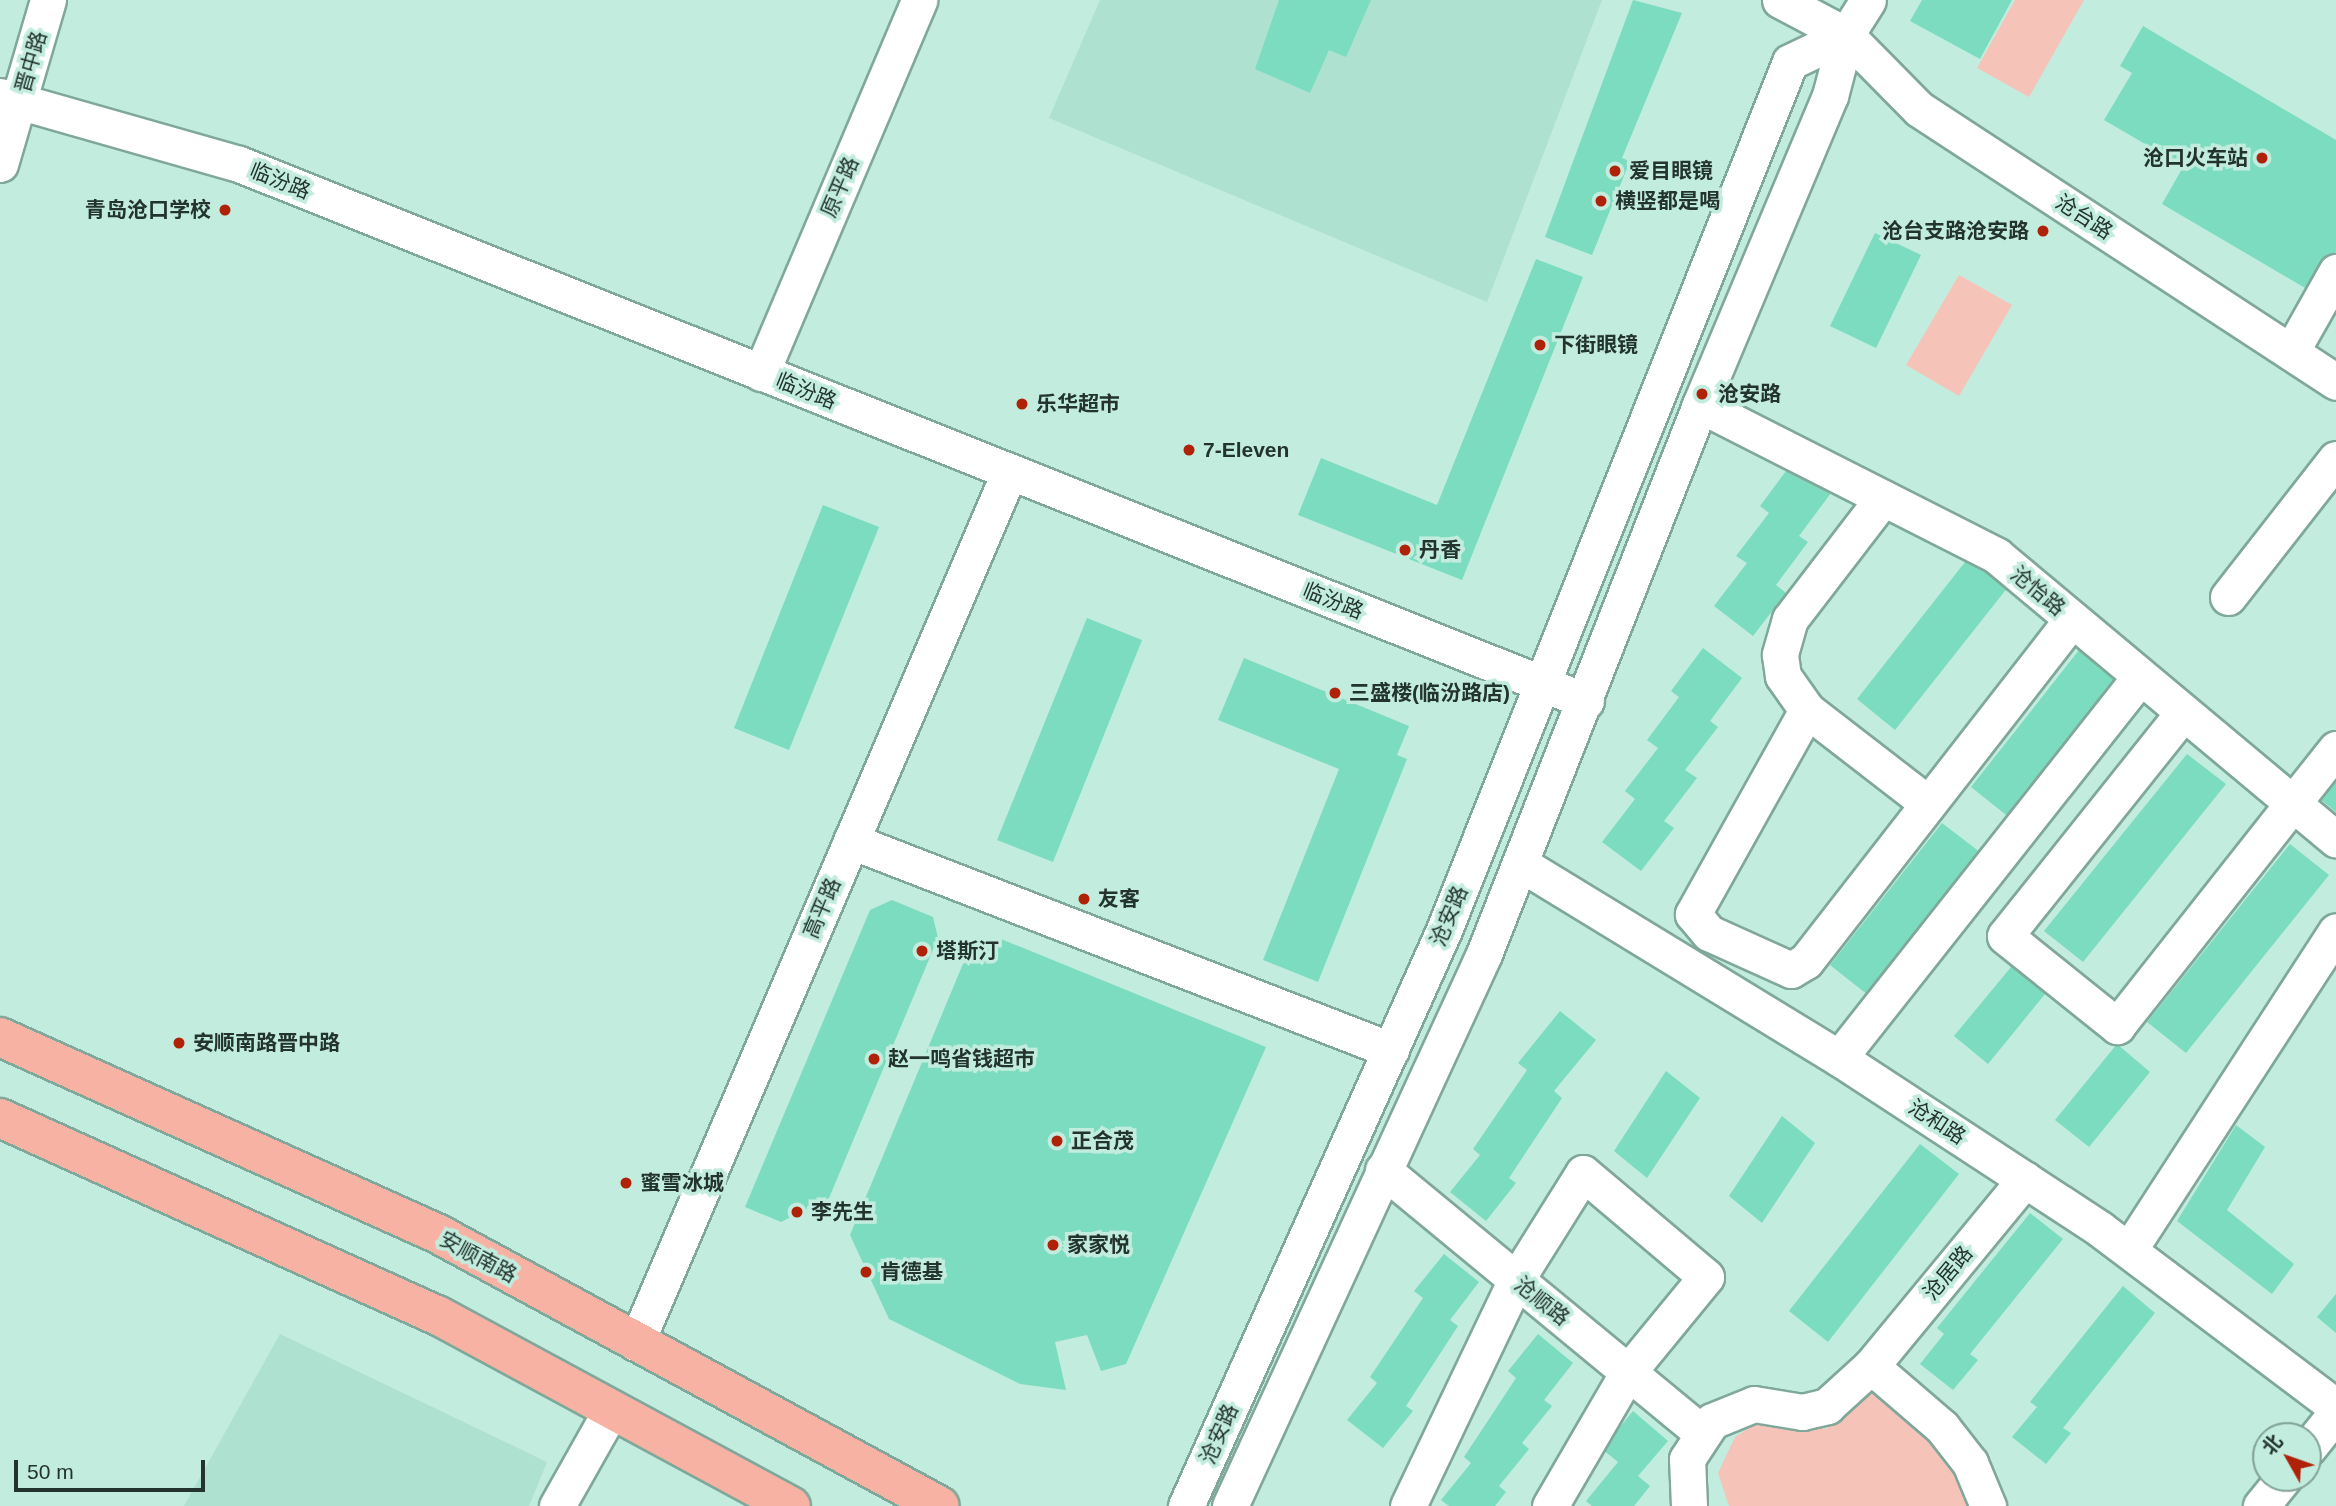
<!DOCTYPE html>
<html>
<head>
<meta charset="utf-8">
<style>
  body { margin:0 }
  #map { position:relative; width:2336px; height:1506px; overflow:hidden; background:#c2ecdd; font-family:Helvetica,"Noto Sans SC",sans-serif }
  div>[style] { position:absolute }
  .built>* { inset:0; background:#aee1cf }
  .green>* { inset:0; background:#f6c3b9 }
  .building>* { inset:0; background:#7cdcbf }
  .roads { filter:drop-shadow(2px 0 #80a89a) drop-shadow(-2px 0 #80a89a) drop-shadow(0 2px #80a89a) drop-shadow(0 -2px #80a89a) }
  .minor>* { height:35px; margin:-17.5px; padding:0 17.5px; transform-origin:17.5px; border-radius:17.5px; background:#fff }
  .major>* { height:38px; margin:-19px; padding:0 19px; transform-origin:19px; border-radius:19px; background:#f8b2a4 }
  .dots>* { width:19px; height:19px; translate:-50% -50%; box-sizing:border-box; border:4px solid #c2ecdd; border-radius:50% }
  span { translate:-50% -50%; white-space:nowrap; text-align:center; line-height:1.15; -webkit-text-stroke:7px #c2ecdd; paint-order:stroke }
  .street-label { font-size:21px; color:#23332e }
  .poi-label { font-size:21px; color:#23332e; font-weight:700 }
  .right { translate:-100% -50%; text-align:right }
  .left { translate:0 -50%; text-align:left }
  .north { position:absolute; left:2252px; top:1422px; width:70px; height:70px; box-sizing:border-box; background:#c2ecdd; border:2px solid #82a297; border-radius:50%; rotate:310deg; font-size:19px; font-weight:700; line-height:28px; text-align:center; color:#23332e }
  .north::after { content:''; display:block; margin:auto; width:24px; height:32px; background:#b02208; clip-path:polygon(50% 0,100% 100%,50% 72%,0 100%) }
  .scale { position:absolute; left:14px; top:1460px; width:191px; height:32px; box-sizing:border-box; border:4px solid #23332e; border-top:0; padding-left:9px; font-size:21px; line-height:24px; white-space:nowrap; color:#23332e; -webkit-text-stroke:5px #c2ecdd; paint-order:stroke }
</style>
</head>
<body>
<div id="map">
  <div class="built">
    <div style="clip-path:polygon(1100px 0,1602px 0,1487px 302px,1049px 118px)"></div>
    <div style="clip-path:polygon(280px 1334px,547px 1462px,529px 1506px,184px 1506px)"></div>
  </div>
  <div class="green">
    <div style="clip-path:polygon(2015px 0,2084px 0,2029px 97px,1977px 68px)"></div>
    <div style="clip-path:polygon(1959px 275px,2012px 305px,1959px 396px,1906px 365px)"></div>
    <div style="clip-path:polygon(1875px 1389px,1951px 1450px,1984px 1506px,1729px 1506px,1718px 1473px,1735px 1437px,1771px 1414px,1826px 1429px)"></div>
  </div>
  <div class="building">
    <div style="clip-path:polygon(1279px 0,1371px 0,1346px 57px,1329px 50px,1310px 93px,1255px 69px)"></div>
    <div style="clip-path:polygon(1633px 0,1682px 13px,1622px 158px,1630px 161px,1592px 255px,1545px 237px)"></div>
    <div style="clip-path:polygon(1922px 0,2012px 0,1980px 59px,1910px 21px)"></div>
    <div style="clip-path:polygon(2143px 26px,2336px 140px,2336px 251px,2312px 292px,2162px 204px,2191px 153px,2184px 149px,2176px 162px,2104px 120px,2132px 73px,2120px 66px)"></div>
    <div style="clip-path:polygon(1875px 233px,1921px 255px,1876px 348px,1830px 326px)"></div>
    <div style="clip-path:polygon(1536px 259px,1583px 277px,1462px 580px,1298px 515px,1321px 458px,1437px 505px)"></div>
    <div style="clip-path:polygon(1792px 463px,1831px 493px,1799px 536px,1808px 542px,1776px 585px,1786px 593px,1753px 636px,1714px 606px,1747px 563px,1736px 556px,1769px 513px,1760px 506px)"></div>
    <div style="clip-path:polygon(823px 505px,879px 527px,789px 750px,734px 728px)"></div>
    <div style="clip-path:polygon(1969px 557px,2008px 587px,1895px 730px,1857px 699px)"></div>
    <div style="clip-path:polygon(1087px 618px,1142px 640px,1053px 862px,997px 840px)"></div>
    <div style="clip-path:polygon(2083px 645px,2122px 675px,2010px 818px,1971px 787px)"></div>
    <div style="clip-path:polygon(1703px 648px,1742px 678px,1710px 721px,1718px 727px,1685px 770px,1697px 778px,1664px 821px,1674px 828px,1641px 871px,1602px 842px,1635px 799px,1625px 791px,1658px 748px,1647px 740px,1679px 697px,1671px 691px)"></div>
    <div style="clip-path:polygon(1244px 658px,1409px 726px,1397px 755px,1407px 759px,1318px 982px,1263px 960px,1339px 769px,1218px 720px)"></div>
    <div style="clip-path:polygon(2187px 754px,2226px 784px,2083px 962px,2044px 931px)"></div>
    <div style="clip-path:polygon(2336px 779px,2336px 812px,2320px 799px)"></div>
    <div style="clip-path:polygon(1942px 823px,1981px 853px,1868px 995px,1830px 965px)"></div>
    <div style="clip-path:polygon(2290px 844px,2329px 875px,2186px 1053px,2147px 1022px)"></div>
    <div style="clip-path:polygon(892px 900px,933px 917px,938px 938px,829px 1198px,781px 1222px,745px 1207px,870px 910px)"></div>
    <div style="clip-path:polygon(1001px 939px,1266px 1047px,1126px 1364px,1101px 1371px,1087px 1335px,1055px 1342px,1066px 1390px,1020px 1384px,889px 1319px,850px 1235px,970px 947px)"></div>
    <div style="clip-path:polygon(2016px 961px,2050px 988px,1988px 1064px,1954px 1036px)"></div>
    <div style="clip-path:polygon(1560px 1011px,1596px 1040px,1554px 1091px,1562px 1098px,1509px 1178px,1516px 1183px,1486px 1221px,1450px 1192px,1480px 1155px,1473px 1149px,1527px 1070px,1518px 1063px)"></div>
    <div style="clip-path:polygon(2117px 1044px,2150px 1072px,2089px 1147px,2055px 1120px)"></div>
    <div style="clip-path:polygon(1666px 1071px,1700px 1098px,1647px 1178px,1614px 1151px)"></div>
    <div style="clip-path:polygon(1782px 1116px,1815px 1143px,1762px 1223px,1729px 1196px)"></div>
    <div style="clip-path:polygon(2236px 1125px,2265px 1147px,2227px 1210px,2294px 1264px,2272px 1294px,2177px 1221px)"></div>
    <div style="clip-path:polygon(1920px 1144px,1959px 1174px,1828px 1342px,1789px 1311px)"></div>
    <div style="clip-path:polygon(2030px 1213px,2063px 1239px,1970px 1354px,1978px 1360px,1953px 1390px,1920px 1364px,1944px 1334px,1937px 1328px)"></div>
    <div style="clip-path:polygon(1444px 1254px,1479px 1282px,1450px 1320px,1458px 1326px,1406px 1406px,1413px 1411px,1383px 1448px,1347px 1420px,1377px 1383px,1370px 1377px,1423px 1298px,1414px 1291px)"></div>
    <div style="clip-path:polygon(2123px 1286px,2155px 1313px,2063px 1428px,2071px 1433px,2046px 1464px,2012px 1437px,2037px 1407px,2030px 1402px)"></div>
    <div style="clip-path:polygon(2336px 1294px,2336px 1333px,2317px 1317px)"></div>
    <div style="clip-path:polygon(1538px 1334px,1573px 1363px,1544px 1400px,1552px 1406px,1522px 1443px,1529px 1449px,1499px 1486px,1506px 1492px,1495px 1506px,1449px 1506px,1441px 1500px,1471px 1463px,1464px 1457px,1516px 1378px,1508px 1371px)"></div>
    <div style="clip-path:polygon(1633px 1411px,1668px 1441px,1638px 1476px,1650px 1486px,1634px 1506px,1592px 1506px,1586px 1501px,1618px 1462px,1602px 1449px)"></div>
  </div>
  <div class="roads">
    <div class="minor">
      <div style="left:1780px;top:0;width:75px;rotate:27.9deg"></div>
      <div style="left:1846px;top:35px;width:104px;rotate:45.4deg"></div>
      <div style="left:1919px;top:109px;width:498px;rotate:33.2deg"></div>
      <div style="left:0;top:96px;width:248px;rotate:15.9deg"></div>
      <div style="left:239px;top:164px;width:1450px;rotate:21.74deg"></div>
      <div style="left:0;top:164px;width:171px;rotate:-73.7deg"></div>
      <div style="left:2291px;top:352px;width:92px;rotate:-60.6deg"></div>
      <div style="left:761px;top:373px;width:405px;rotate:-67deg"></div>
      <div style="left:1700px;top:405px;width:333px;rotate:26.9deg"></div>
      <div style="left:1997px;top:556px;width:442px;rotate:39.9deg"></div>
      <div style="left:1883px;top:498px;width:153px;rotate:127.5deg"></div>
      <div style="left:1790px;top:619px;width:37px;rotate:106deg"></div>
      <div style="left:1780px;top:655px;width:21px;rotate:82deg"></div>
      <div style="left:1783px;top:676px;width:42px;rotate:54.8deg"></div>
      <div style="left:1807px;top:710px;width:150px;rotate:37.7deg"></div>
      <div style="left:2228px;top:597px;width:175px;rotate:-52deg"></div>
      <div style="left:1807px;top:710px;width:234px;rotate:119.2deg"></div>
      <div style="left:1693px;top:914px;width:25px;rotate:50deg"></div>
      <div style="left:1709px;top:933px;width:90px;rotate:24.3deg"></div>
      <div style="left:1791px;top:970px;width:17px;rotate:-31deg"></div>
      <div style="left:1806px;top:961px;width:433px;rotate:-52.1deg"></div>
      <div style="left:2183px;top:713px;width:285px;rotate:128.6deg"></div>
      <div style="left:2005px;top:936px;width:144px;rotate:38.8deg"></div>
      <div style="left:2117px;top:1026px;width:353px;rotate:-51.7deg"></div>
      <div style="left:851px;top:841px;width:579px;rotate:21.16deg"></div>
      <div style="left:1521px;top:864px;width:373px;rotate:31.4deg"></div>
      <div style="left:1839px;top:1058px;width:312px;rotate:33.2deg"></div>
      <div style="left:2100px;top:1229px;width:296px;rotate:37deg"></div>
      <div style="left:1839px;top:1058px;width:486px;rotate:-51.7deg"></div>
      <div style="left:1383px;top:1170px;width:412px;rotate:39.5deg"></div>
      <div style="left:2129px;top:1250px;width:380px;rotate:-57deg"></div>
      <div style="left:636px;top:1343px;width:947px;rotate:-66.79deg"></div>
      <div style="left:1871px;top:1366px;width:242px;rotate:-50.5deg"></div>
      <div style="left:2308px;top:1448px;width:45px;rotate:-51.3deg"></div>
      <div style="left:557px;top:1506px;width:110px;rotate:-60.6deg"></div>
      <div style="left:1186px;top:1506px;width:631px;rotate:-65.87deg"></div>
      <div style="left:1444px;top:930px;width:934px;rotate:-68.27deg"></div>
      <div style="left:1790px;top:62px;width:62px;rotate:-25.7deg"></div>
      <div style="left:1230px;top:1506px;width:608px;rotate:-65.29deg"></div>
      <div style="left:1484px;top:954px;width:590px;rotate:-68.52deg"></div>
      <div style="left:1700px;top:405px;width:335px;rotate:-67.2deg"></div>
      <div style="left:1830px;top:96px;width:63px;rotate:-75.3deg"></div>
      <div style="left:1846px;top:35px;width:41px;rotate:-57.8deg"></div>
      <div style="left:1408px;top:1506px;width:250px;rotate:-64.5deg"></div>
      <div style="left:1516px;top:1280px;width:126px;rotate:-57.9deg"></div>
      <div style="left:1583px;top:1173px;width:161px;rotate:40.2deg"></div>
      <div style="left:1706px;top:1277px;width:123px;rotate:129.4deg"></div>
      <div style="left:1628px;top:1372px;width:155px;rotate:120.2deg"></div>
      <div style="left:1689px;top:1506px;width:47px;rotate:-92.4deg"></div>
      <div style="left:1687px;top:1459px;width:45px;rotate:-56.7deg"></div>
      <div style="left:1712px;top:1421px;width:45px;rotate:-22deg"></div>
      <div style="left:1754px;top:1404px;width:49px;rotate:9.5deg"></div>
      <div style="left:1802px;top:1412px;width:26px;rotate:-13deg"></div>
      <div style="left:1827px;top:1406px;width:59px;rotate:-42.3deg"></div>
      <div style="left:1871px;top:1366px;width:94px;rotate:40.7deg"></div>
      <div style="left:1942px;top:1427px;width:46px;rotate:52.1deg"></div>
      <div style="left:1970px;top:1463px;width:47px;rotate:67.3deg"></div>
      <div style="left:2261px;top:1506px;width:36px;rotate:-51deg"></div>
    </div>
    <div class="major">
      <div style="left:0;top:1037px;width:485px;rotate:24.2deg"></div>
      <div style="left:442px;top:1236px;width:566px;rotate:28.47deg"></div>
      <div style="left:0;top:1118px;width:482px;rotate:24.3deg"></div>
      <div style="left:439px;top:1316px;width:400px;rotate:28.4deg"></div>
    </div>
  </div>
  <div class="dots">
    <div style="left:2262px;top:158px;background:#b02208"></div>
    <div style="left:1615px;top:171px;background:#b02208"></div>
    <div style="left:1601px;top:201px;background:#b02208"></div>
    <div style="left:225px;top:210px;background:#b02208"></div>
    <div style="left:2043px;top:231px;background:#b02208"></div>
    <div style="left:1540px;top:345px;background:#b02208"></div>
    <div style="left:1702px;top:394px;background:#b02208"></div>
    <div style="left:1022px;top:404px;background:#b02208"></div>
    <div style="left:1189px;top:450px;background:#b02208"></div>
    <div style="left:1405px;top:550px;background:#b02208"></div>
    <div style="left:1335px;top:693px;background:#b02208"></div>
    <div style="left:1084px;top:899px;background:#b02208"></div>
    <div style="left:922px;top:951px;background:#b02208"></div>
    <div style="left:179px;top:1043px;background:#b02208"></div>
    <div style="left:874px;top:1059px;background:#b02208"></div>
    <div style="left:1057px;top:1141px;background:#b02208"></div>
    <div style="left:626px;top:1183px;background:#b02208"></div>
    <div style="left:797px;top:1212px;background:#b02208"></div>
    <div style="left:1053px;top:1245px;background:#b02208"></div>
    <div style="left:866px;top:1272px;background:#b02208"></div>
  </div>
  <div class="street-label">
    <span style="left:31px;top:62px;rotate:-74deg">晋中路</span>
    <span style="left:280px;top:181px;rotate:22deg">临汾路</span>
    <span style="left:840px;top:187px;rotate:-67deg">原平路</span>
    <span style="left:2084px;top:217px;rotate:33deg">沧台路</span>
    <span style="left:806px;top:391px;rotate:22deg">临汾路</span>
    <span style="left:2038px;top:591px;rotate:40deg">沧怡路</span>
    <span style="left:1333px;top:601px;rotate:22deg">临汾路</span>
    <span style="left:822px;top:908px;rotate:-67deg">高平路</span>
    <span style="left:1449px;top:916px;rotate:-67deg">沧安路</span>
    <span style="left:1937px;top:1122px;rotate:33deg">沧和路</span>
    <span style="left:478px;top:1257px;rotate:28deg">安顺南路</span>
    <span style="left:1948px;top:1273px;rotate:-50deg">沧居路</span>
    <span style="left:1542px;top:1301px;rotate:39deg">沧顺路</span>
    <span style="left:1219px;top:1434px;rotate:-66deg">沧安路</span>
  </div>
  <div class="poi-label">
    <span class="right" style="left:2248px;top:158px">沧口火车站</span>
    <span class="left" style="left:1629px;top:171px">爱目眼镜</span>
    <span class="left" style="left:1615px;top:201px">横竖都是喝</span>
    <span class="right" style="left:211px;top:210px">青岛沧口学校</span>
    <span class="right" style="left:2029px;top:231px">沧台支路沧安路</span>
    <span class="left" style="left:1554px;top:345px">下街眼镜</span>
    <span class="left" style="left:1718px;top:394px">沧安路</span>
    <span class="left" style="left:1036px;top:404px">乐华超市</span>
    <span class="left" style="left:1203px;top:450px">7-Eleven</span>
    <span class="left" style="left:1419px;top:550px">丹香</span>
    <span class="left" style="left:1349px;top:693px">三盛楼(临汾路店)</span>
    <span class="left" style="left:1098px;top:899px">友客</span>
    <span class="left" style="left:936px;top:951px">塔斯汀</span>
    <span class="left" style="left:193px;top:1043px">安顺南路晋中路</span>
    <span class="left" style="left:888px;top:1059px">赵一鸣省钱超市</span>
    <span class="left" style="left:1071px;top:1141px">正合茂</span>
    <span class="left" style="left:640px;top:1183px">蜜雪冰城</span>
    <span class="left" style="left:811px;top:1212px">李先生</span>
    <span class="left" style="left:1067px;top:1245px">家家悦</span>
    <span class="left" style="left:880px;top:1272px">肯德基</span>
  </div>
  <div class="north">北</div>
  <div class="scale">50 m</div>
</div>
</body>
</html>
